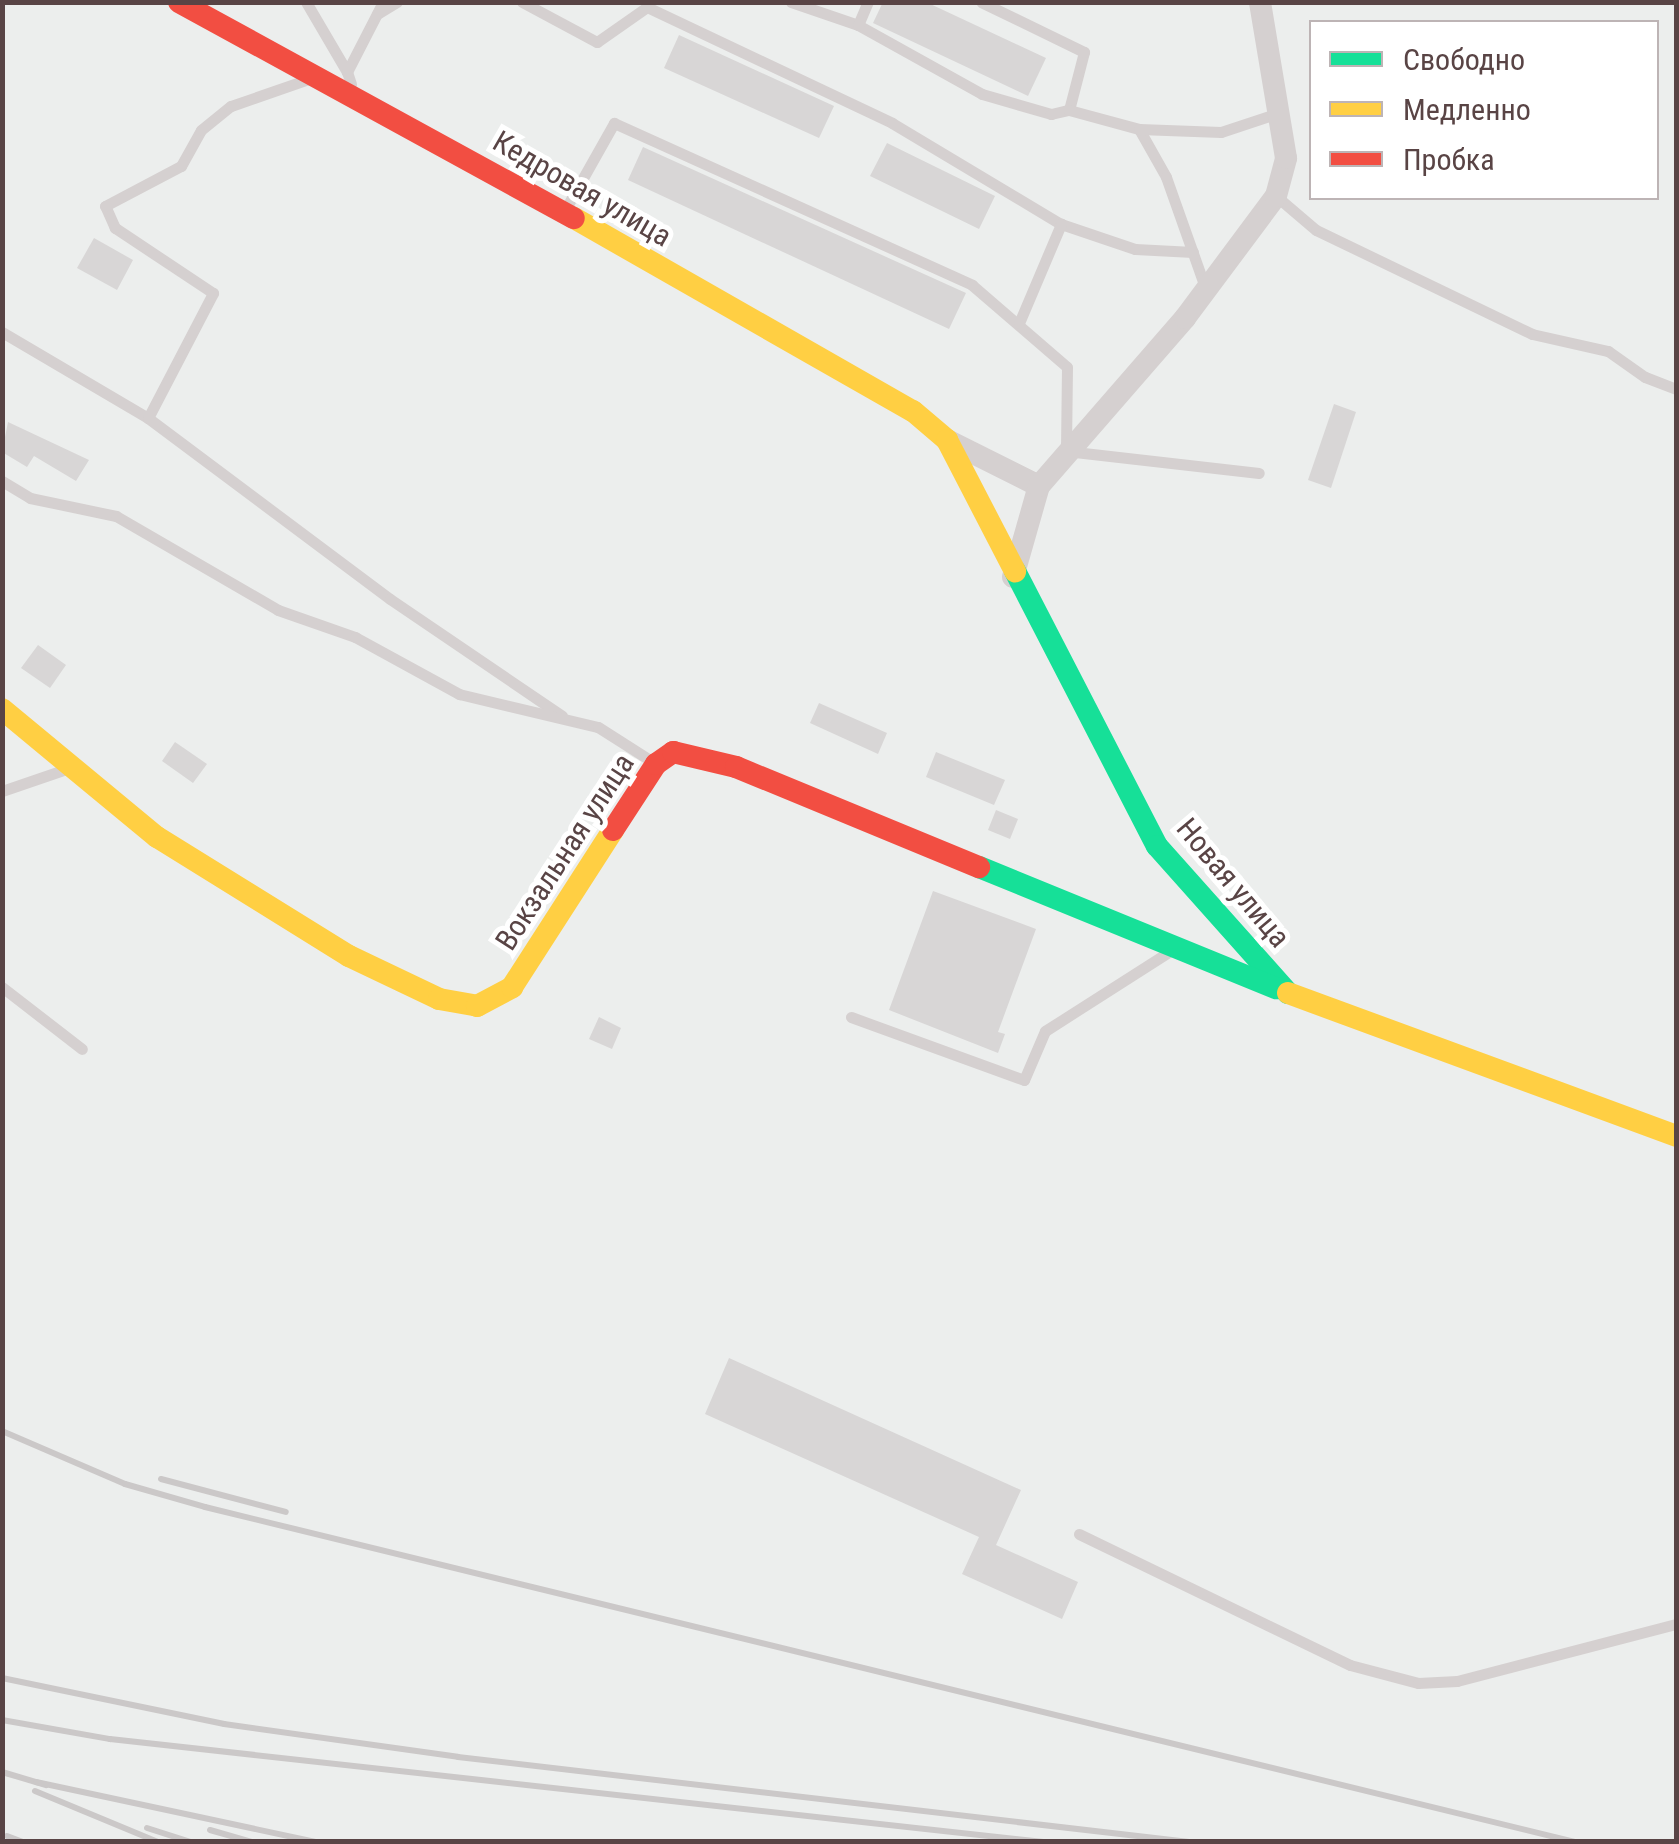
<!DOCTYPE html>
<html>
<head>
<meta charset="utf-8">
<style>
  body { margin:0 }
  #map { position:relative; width:1679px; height:1844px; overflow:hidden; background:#eceeed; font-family:"Roboto Condensed",sans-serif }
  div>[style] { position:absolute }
  .building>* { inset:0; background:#d8d6d6 }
  .lane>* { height:11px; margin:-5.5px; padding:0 5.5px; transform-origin:5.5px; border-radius:5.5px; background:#d5d0d0 }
  .street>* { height:22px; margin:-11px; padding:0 11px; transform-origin:11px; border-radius:11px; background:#d5d0d0 }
  .fast>* { height:22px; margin:-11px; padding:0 11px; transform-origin:11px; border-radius:11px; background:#16e098 }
  .slow>* { height:22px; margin:-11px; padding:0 11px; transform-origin:11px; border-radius:11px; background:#ffcf43 }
  .jam>* { height:22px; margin:-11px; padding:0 11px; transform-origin:11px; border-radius:11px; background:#f24e42 }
  .rail>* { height:6px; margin:-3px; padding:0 3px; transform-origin:3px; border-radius:3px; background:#cbc8c8 }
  span { translate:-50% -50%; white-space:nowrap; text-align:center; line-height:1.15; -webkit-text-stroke:10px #fff; paint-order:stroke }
  .street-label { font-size:30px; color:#594445 }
  .frame { position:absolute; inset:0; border:5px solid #594445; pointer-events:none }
  .legend { position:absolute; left:1309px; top:20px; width:350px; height:180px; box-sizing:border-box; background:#fff; border:2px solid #bdb4b5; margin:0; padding:12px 18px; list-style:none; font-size:30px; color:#594445 }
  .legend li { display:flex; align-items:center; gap:20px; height:50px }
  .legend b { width:50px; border:2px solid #bdb4b5 }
</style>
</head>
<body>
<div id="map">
  <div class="building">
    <div style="clip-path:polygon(883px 2px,926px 2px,1046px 58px,1028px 96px,873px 23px)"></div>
    <div style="clip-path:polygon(679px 35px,834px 106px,819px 138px,664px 68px)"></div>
    <div style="clip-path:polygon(887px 143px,995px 196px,979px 229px,870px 176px)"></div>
    <div style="clip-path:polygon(643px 147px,966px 293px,949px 329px,628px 180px)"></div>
    <div style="clip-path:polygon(94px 238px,133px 260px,117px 290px,77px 268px)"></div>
    <div style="clip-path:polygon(1334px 404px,1356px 412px,1331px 488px,1308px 480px)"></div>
    <div style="clip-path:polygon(8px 422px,89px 460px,76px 481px,34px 456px,27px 467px,2px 452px)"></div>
    <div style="clip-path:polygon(38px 645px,66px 665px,50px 688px,21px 668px)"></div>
    <div style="clip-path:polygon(819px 703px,887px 733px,878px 754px,810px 723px)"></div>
    <div style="clip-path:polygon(175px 742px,207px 764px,193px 783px,162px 761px)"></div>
    <div style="clip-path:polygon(936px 752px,1005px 780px,994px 805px,926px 777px)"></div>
    <div style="clip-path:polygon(996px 810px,1018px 819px,1010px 839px,988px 830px)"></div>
    <div style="clip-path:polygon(933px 891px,1036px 929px,998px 1032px,1005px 1034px,998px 1053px,889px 1010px)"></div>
    <div style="clip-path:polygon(599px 1017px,621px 1028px,612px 1049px,589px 1039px)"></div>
    <div style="clip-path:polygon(729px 1358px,1021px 1490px,996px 1545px,1078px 1582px,1062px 1619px,962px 1574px,979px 1537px,705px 1414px)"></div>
  </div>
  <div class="lane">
    <div style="left:306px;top:2px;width:81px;rotate:59.6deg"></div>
    <div style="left:522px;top:2px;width:85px;rotate:28.1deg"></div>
    <div style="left:597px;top:42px;width:61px;rotate:-35deg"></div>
    <div style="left:647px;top:7px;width:271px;rotate:25.3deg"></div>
    <div style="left:892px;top:123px;width:197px;rotate:30.9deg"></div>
    <div style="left:1061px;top:224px;width:78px;rotate:18.7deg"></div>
    <div style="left:1135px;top:249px;width:58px;rotate:3deg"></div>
    <div style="left:791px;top:2px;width:71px;rotate:18.9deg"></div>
    <div style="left:858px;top:25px;width:142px;rotate:29.1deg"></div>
    <div style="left:982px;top:94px;width:72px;rotate:16.2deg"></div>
    <div style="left:1051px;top:114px;width:18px;rotate:-13deg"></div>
    <div style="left:1069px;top:110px;width:60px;rotate:-75.5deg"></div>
    <div style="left:1084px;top:52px;width:114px;rotate:-154.1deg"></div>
    <div style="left:377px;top:14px;width:23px;rotate:-31deg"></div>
    <div style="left:858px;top:25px;width:25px;rotate:-67deg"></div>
    <div style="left:351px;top:84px;width:13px;rotate:-108deg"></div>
    <div style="left:347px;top:72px;width:79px;rotate:-62.8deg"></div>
    <div style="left:1069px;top:110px;width:73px;rotate:15.2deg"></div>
    <div style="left:1139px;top:129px;width:55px;rotate:60.6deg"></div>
    <div style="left:1166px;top:177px;width:120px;rotate:70.5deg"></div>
    <div style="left:1139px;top:129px;width:82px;rotate:2.1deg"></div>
    <div style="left:1221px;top:132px;width:60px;rotate:-18.4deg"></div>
    <div style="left:1276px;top:196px;width:52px;rotate:40.4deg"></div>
    <div style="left:1316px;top:230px;width:240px;rotate:25.7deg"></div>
    <div style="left:1532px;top:334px;width:78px;rotate:12.6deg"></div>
    <div style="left:1608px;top:351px;width:45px;rotate:35.1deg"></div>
    <div style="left:1645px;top:377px;width:33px;rotate:21deg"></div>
    <div style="left:565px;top:210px;width:100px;rotate:-60.6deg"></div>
    <div style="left:614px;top:123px;width:393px;rotate:24.3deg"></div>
    <div style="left:972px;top:285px;width:125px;rotate:40.8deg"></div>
    <div style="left:1067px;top:367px;width:84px;rotate:90.7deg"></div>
    <div style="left:1066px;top:451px;width:194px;rotate:6.5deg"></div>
    <div style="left:1019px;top:323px;width:108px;rotate:-67deg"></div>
    <div style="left:2px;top:332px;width:169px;rotate:30.5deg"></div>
    <div style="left:148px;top:418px;width:302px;rotate:36.8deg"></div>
    <div style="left:390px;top:599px;width:208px;rotate:34.2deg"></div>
    <div style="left:148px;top:418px;width:141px;rotate:-62.5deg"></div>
    <div style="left:213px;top:293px;width:118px;rotate:-146.4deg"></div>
    <div style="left:115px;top:228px;width:24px;rotate:-114deg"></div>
    <div style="left:105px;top:206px;width:86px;rotate:-27.8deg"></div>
    <div style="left:181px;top:166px;width:41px;rotate:-60.9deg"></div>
    <div style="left:201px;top:130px;width:38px;rotate:-39deg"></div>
    <div style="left:231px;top:106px;width:91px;rotate:-19.2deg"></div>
    <div style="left:2px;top:481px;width:33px;rotate:31deg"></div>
    <div style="left:30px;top:498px;width:88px;rotate:11.8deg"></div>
    <div style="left:116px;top:516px;width:187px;rotate:30.1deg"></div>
    <div style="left:278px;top:610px;width:82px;rotate:19.3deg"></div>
    <div style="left:355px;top:637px;width:119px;rotate:28.7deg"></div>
    <div style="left:459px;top:694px;width:143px;rotate:13.4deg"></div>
    <div style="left:598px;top:727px;width:65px;rotate:32.5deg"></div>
    <div style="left:2px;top:791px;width:71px;rotate:-18.9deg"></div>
    <div style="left:2px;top:987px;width:101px;rotate:37.8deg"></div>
    <div style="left:851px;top:1017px;width:184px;rotate:20deg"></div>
    <div style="left:1024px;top:1080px;width:53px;rotate:-66.8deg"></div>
    <div style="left:1045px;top:1031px;width:148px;rotate:-32.6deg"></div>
    <div style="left:1079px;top:1534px;width:301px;rotate:25.8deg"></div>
    <div style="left:1350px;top:1665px;width:70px;rotate:14.8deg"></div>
    <div style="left:1418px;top:1683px;width:39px;rotate:-3deg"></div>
    <div style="left:1457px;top:1681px;width:226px;rotate:-14.6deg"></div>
  </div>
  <div class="street">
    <div style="left:947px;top:440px;width:103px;rotate:26.6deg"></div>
    <div style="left:1013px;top:577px;width:95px;rotate:-74.1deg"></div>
    <div style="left:1039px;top:486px;width:223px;rotate:-49deg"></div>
    <div style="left:1185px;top:318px;width:152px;rotate:-53.3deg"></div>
    <div style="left:1276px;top:196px;width:39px;rotate:-75deg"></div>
    <div style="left:1286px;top:158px;width:158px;rotate:-99.5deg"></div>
  </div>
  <div class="fast">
    <div style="left:1015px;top:571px;width:309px;rotate:62.7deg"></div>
    <div style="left:1157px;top:846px;width:197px;rotate:48.3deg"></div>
    <div style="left:979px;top:867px;width:321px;rotate:22.2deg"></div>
  </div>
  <div class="slow">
    <div style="left:574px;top:218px;width:390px;rotate:29.7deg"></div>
    <div style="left:913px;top:411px;width:45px;rotate:40.5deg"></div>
    <div style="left:947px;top:440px;width:148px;rotate:62.6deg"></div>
    <div style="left:2px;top:709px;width:201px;rotate:39.6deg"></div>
    <div style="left:157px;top:837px;width:226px;rotate:31.8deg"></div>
    <div style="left:349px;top:956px;width:100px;rotate:25.5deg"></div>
    <div style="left:439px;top:999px;width:39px;rotate:10deg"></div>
    <div style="left:477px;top:1006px;width:40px;rotate:-28deg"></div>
    <div style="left:512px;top:987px;width:187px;rotate:-57.2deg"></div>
    <div style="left:1288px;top:993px;width:414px;rotate:20.2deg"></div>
  </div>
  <div class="jam">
    <div style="left:179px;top:2px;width:450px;rotate:28.7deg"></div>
    <div style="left:613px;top:830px;width:79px;rotate:-56.9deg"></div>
    <div style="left:656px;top:764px;width:21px;rotate:-35deg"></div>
    <div style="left:673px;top:752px;width:65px;rotate:13.4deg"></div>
    <div style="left:736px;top:767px;width:263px;rotate:22.4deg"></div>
  </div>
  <div class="rail">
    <div style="left:2px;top:1431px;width:134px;rotate:23.3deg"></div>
    <div style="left:125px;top:1484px;width:83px;rotate:16deg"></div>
    <div style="left:205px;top:1507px;width:1410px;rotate:13.74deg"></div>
    <div style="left:161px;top:1479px;width:129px;rotate:14.8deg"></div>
    <div style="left:2px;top:1678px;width:227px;rotate:11.7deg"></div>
    <div style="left:224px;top:1724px;width:236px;rotate:8deg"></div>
    <div style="left:458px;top:1757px;width:736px;rotate:6.63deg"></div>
    <div style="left:2px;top:1720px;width:110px;rotate:10deg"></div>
    <div style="left:110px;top:1739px;width:939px;rotate:6.3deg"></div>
    <div style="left:2px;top:1772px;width:46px;rotate:16.5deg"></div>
    <div style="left:36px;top:1782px;width:287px;rotate:12.1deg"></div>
    <div style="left:35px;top:1791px;width:133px;rotate:22.5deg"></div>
    <div style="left:147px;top:1828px;width:46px;rotate:17.7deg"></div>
    <div style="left:210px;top:1830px;width:44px;rotate:15.9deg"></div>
    <div style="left:7px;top:1836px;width:17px;rotate:21deg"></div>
  </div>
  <div class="street-label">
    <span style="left:582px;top:189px;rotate:30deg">Кедровая улица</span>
    <span style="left:565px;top:852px;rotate:-57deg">Вокзальная улица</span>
    <span style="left:1233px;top:883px;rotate:50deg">Новая улица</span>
  </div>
  <div class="frame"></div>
  <ul class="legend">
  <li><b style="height:12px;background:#16e098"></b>Свободно</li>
  <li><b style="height:12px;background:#ffcf43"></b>Медленно</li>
  <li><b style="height:12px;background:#f24e42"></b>Пробка</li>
  </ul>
</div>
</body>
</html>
